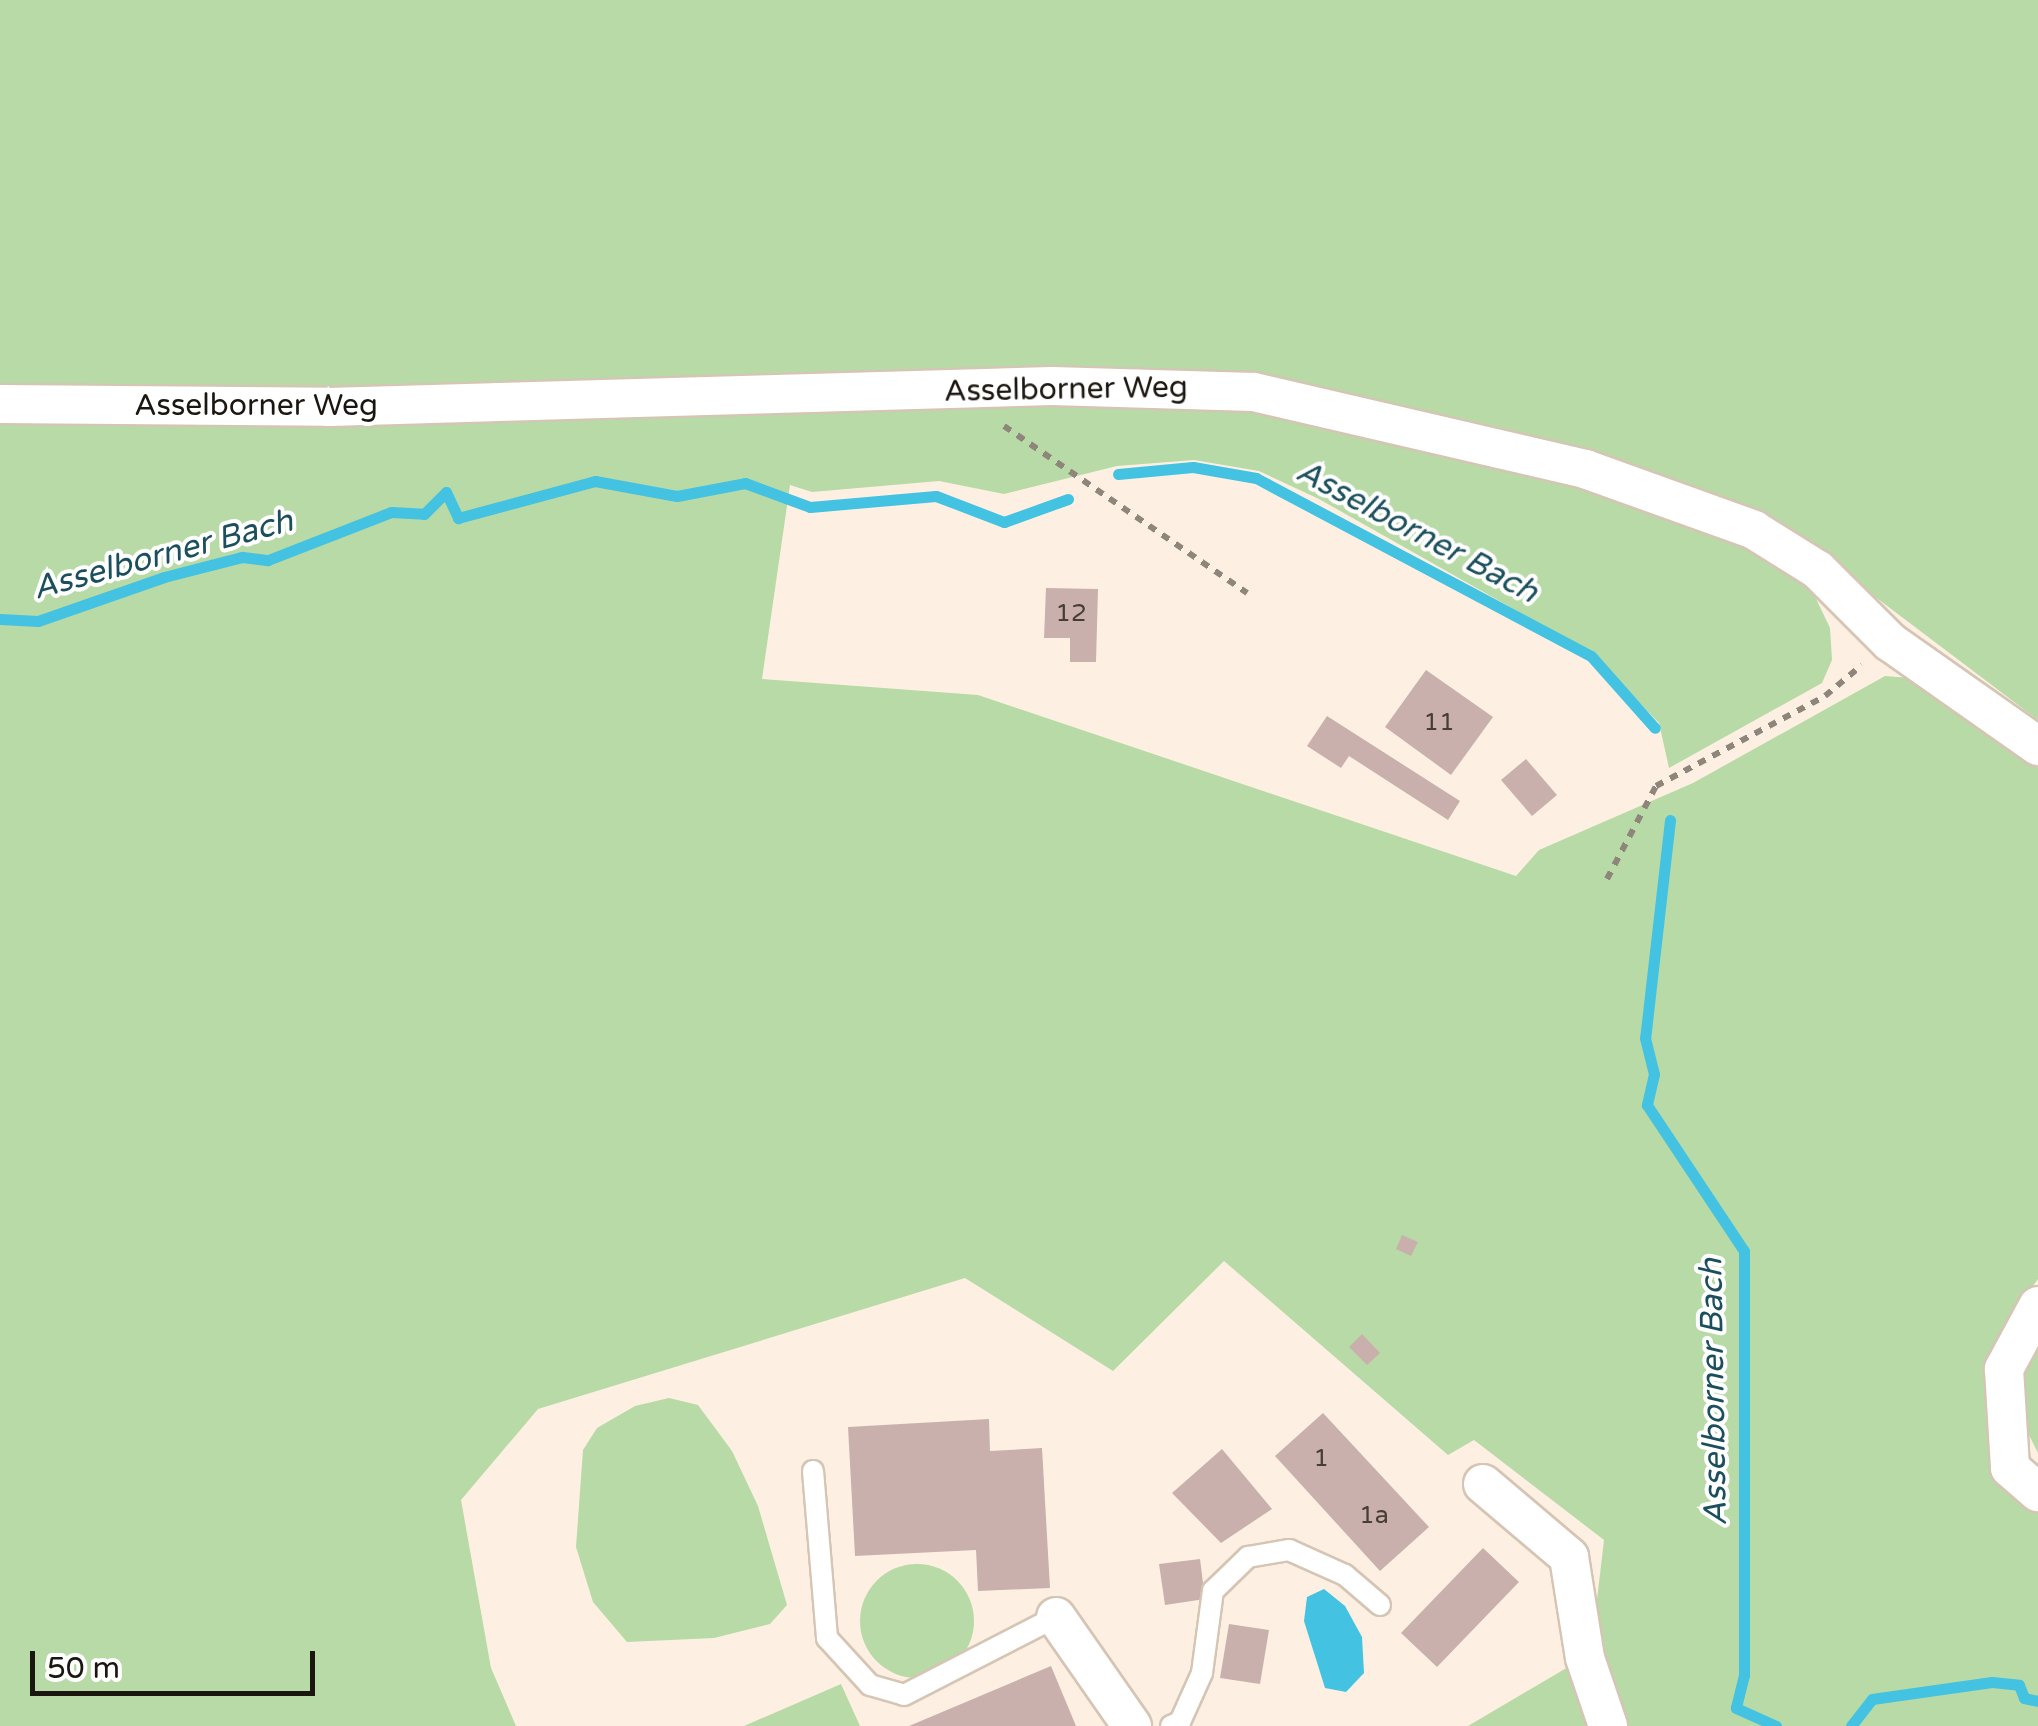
<!DOCTYPE html>
<html>
<head>
<meta charset="utf-8">
<style>
  body { margin:0 }
  #map { position:relative; width:2038px; height:1726px; overflow:hidden; background:#fdf0e2; font-family:"Varela Round",sans-serif }
  div>[style] { position:absolute }
  .green>* { inset:0; background:#b8daa6 }
  .round { border-radius:50% }
  .water>* { inset:0; background:#43c2e2 }
  .stream>* { height:11px; margin:-5.5px; padding:0 5.5px; transform-origin:5.5px; border-radius:5.5px; background:#43c2e2 }
  .building>* { inset:0; background:#c9b0ac }
  .path>* { height:6px; margin-top:-3px; transform-origin:0; background:repeating-linear-gradient(90deg,#8e857b 0 8px,transparent 0 16px) }
  .roads { filter:drop-shadow(2px 0 #d5c5b4) drop-shadow(-2px 0 #d5c5b4) drop-shadow(0 2px #d5c5b4) drop-shadow(0 -2px #d5c5b4) }
  .service>* { height:20px; margin:-10px; padding:0 10px; transform-origin:10px; border-radius:10px; background:#fff }
  .minor>* { height:38px; margin:-19px; padding:0 19px; transform-origin:19px; border-radius:19px; background:#fff }
  span { translate:-50% -50%; white-space:nowrap; text-align:center; line-height:1.15; -webkit-text-stroke:8px #fff; paint-order:stroke }
  .number-label { font-size:25px; color:#473c37 }
  .number-label span { -webkit-text-stroke-width:0 }
  .street-label { font-size:30px; color:#1c1610 }
  .water-label { font-size:32px; color:#1b4f5d; font-style:italic }
  .scale { position:absolute; left:30px; top:1651px; width:285px; height:45px; box-sizing:border-box; border:5px solid #1c1610; border-top:0; padding-left:12px; font-size:30px; line-height:35px; white-space:nowrap; color:#1c1610; -webkit-text-stroke:8px #fff; paint-order:stroke }
</style>
</head>
<body>
<div id="map">
  <div class="green">
    <div style="clip-path:polygon(0 0,2038px 0,2038px 720px,1833px 565px,1387px 405px,1202px 369px,0 393px)"></div>
    <div style="clip-path:polygon(1195px 398px,1567px 479px,1750px 545px,1808px 582px,1830px 628px,1832px 660px,1822px 683px,1669px 768px,1659px 723px,1593px 654px,1319px 499px,1259px 471px,1194px 460px,1117px 466px,1004px 494px,939px 481px,812px 492px,790px 485px,762px 679px,978px 695px,1516px 876px,1539px 850px,1693px 783px,1885px 676px,1922px 679px,1950px 694px,2038px 768px,2038px 1279px,2010px 1318px,1992px 1362px,1985px 1411px,1991px 1447px,2038px 1509px,2038px 1726px,1613px 1726px,1590px 1659px,1604px 1540px,1474px 1440px,1448px 1455px,1224px 1261px,1113px 1371px,965px 1278px,538px 1409px,461px 1500px,491px 1668px,516px 1726px,0 1726px,0 412px,656px 417px)"></div>
    <div style="clip-path:polygon(2038px 1331px,2038px 1453px,2026px 1429px,2020px 1391px)"></div>
    <div style="clip-path:polygon(669px 1398px,698px 1405px,732px 1451px,758px 1506px,787px 1605px,770px 1624px,714px 1638px,627px 1642px,593px 1602px,576px 1547px,583px 1450px,597px 1428px,635px 1406px)"></div>
    <div class="round" style="left:860px;top:1564px;width:114px;height:114px"></div>
    <div style="clip-path:polygon(1580px 1660px,1603px 1726px,1468px 1726px)"></div>
    <div style="clip-path:polygon(841px 1684px,860px 1726px,744px 1726px)"></div>
  </div>
  <div class="water">
    <div style="clip-path:polygon(1324px 1589px,1345px 1606px,1362px 1637px,1364px 1673px,1346px 1692px,1325px 1688px,1304px 1621px,1307px 1597px)"></div>
  </div>
  <div class="stream">
    <div style="left:1118px;top:474px;width:75px;rotate:-5.3deg"></div>
    <div style="left:1193px;top:467px;width:64px;rotate:9.9deg"></div>
    <div style="left:1256px;top:478px;width:379px;rotate:28deg"></div>
    <div style="left:1591px;top:656px;width:96px;rotate:48.4deg"></div>
    <div style="left:0;top:619px;width:38px;rotate:3deg"></div>
    <div style="left:38px;top:621px;width:133px;rotate:-19.2deg"></div>
    <div style="left:164px;top:577px;width:81px;rotate:-14.4deg"></div>
    <div style="left:242px;top:557px;width:26px;rotate:7deg"></div>
    <div style="left:268px;top:560px;width:132px;rotate:-21.3deg"></div>
    <div style="left:391px;top:512px;width:33px;rotate:3deg"></div>
    <div style="left:424px;top:514px;width:31px;rotate:-45deg"></div>
    <div style="left:446px;top:492px;width:29px;rotate:65deg"></div>
    <div style="left:458px;top:518px;width:142px;rotate:-15.1deg"></div>
    <div style="left:595px;top:481px;width:83px;rotate:10.4deg"></div>
    <div style="left:677px;top:496px;width:69px;rotate:-10.8deg"></div>
    <div style="left:745px;top:483px;width:69px;rotate:20.3deg"></div>
    <div style="left:810px;top:507px;width:126px;rotate:-5deg"></div>
    <div style="left:936px;top:496px;width:73px;rotate:20.9deg"></div>
    <div style="left:1004px;top:522px;width:68px;rotate:-19.8deg"></div>
    <div style="left:1670px;top:820px;width:219px;rotate:96.5deg"></div>
    <div style="left:1645px;top:1038px;width:37px;rotate:76deg"></div>
    <div style="left:1654px;top:1074px;width:32px;rotate:103deg"></div>
    <div style="left:1647px;top:1105px;width:175px;rotate:56.4deg"></div>
    <div style="left:1744px;top:1251px;width:424px;rotate:90deg"></div>
    <div style="left:1744px;top:1675px;width:34px;rotate:104deg"></div>
    <div style="left:1736px;top:1708px;width:44px;rotate:24.2deg"></div>
    <div style="left:1851px;top:1726px;width:34px;rotate:-52deg"></div>
    <div style="left:1872px;top:1699px;width:121px;rotate:-8.1deg"></div>
    <div style="left:1992px;top:1682px;width:27px;rotate:6deg"></div>
    <div style="left:2019px;top:1685px;width:14px;rotate:69deg"></div>
    <div style="left:2024px;top:1698px;width:14px;rotate:12deg"></div>
  </div>
  <div class="building">
    <div style="clip-path:polygon(1046px 588px,1098px 589px,1096px 662px,1070px 662px,1070px 638px,1044px 638px)"></div>
    <div style="clip-path:polygon(1426px 670px,1493px 717px,1451px 775px,1385px 727px)"></div>
    <div style="clip-path:polygon(1327px 716px,1460px 801px,1448px 820px,1349px 756px,1341px 768px,1307px 746px)"></div>
    <div style="clip-path:polygon(1526px 759px,1557px 795px,1532px 816px,1501px 780px)"></div>
    <div style="clip-path:polygon(1402px 1235px,1418px 1242px,1411px 1256px,1396px 1249px)"></div>
    <div style="clip-path:polygon(1362px 1334px,1380px 1353px,1367px 1365px,1349px 1347px)"></div>
    <div style="clip-path:polygon(1323px 1413px,1429px 1527px,1380px 1571px,1275px 1456px)"></div>
    <div style="clip-path:polygon(989px 1419px,990px 1451px,1042px 1448px,1050px 1588px,978px 1591px,976px 1550px,855px 1556px,848px 1427px)"></div>
    <div style="clip-path:polygon(1222px 1449px,1272px 1509px,1221px 1543px,1172px 1493px)"></div>
    <div style="clip-path:polygon(1483px 1548px,1519px 1582px,1437px 1667px,1401px 1633px)"></div>
    <div style="clip-path:polygon(1200px 1559px,1205px 1599px,1165px 1605px,1159px 1564px)"></div>
    <div style="clip-path:polygon(1229px 1624px,1269px 1630px,1260px 1684px,1220px 1678px)"></div>
    <div style="clip-path:polygon(1051px 1666px,1076px 1726px,909px 1726px)"></div>
  </div>
  <div class="path">
    <div style="left:1004px;top:426px;width:295px;rotate:34.5deg"></div>
    <div style="left:1607px;top:879px;width:105px;rotate:-62.2deg"></div>
    <div style="left:1656px;top:786px;width:191px;rotate:-28deg"></div>
    <div style="left:1825px;top:696px;width:48px;rotate:-40deg"></div>
  </div>
  <div class="roads">
    <div class="service">
      <div style="left:813px;top:1471px;width:168px;rotate:85.2deg"></div>
      <div style="left:827px;top:1638px;width:64px;rotate:47.5deg"></div>
      <div style="left:870px;top:1685px;width:35px;rotate:16deg"></div>
      <div style="left:904px;top:1695px;width:171px;rotate:-27.2deg"></div>
      <div style="left:1171px;top:1726px;width:10px;rotate:-24deg"></div>
      <div style="left:1180px;top:1722px;width:54px;rotate:-65.8deg"></div>
      <div style="left:1202px;top:1673px;width:83px;rotate:-82.4deg"></div>
      <div style="left:1213px;top:1591px;width:49px;rotate:-44.2deg"></div>
      <div style="left:1248px;top:1557px;width:42px;rotate:-9.7deg"></div>
      <div style="left:1289px;top:1550px;width:61px;rotate:24.1deg"></div>
      <div style="left:1345px;top:1575px;width:46px;rotate:40.6deg"></div>
    </div>
    <div class="minor">
      <div style="left:0;top:404px;width:329px;rotate:0.5deg"></div>
      <div style="left:329px;top:407px;width:723px;rotate:-1.66deg"></div>
      <div style="left:1052px;top:386px;width:202px;rotate:1.7deg"></div>
      <div style="left:1254px;top:392px;width:340px;rotate:13.1deg"></div>
      <div style="left:1585px;top:469px;width:180px;rotate:19.8deg"></div>
      <div style="left:1754px;top:530px;width:75px;rotate:32deg"></div>
      <div style="left:1818px;top:570px;width:102px;rotate:45deg"></div>
      <div style="left:1890px;top:642px;width:181px;rotate:35.1deg"></div>
      <div style="left:2038px;top:1306px;width:72px;rotate:118.4deg"></div>
      <div style="left:2004px;top:1369px;width:99px;rotate:86.5deg"></div>
      <div style="left:2010px;top:1468px;width:37px;rotate:41deg"></div>
      <div style="left:1483px;top:1484px;width:113px;rotate:40.3deg"></div>
      <div style="left:1569px;top:1557px;width:102px;rotate:81deg"></div>
      <div style="left:1585px;top:1658px;width:72px;rotate:71.3deg"></div>
      <div style="left:1056px;top:1617px;width:133px;rotate:55.1deg"></div>
    </div>
  </div>
  <div class="number-label">
    <span style="left:1071px;top:613px">12</span>
    <span style="left:1439px;top:722px">11</span>
    <span style="left:1321px;top:1458px">1</span>
    <span style="left:1374px;top:1515px">1a</span>
  </div>
  <div class="street-label">
    <span style="left:1066px;top:390px;rotate:-1deg">Asselborner Weg</span>
    <span style="left:256px;top:406px">Asselborner Weg</span>
  </div>
  <div class="water-label">
    <span style="left:1417px;top:532px;rotate:28deg">Asselborner Bach</span>
    <span style="left:163px;top:555px;rotate:-15deg">Asselborner Bach</span>
    <span style="left:1714px;top:1392px;rotate:-91deg">Asselborner Bach</span>
  </div>
  <div class="scale">50 m</div>
</div>
</body>
</html>
